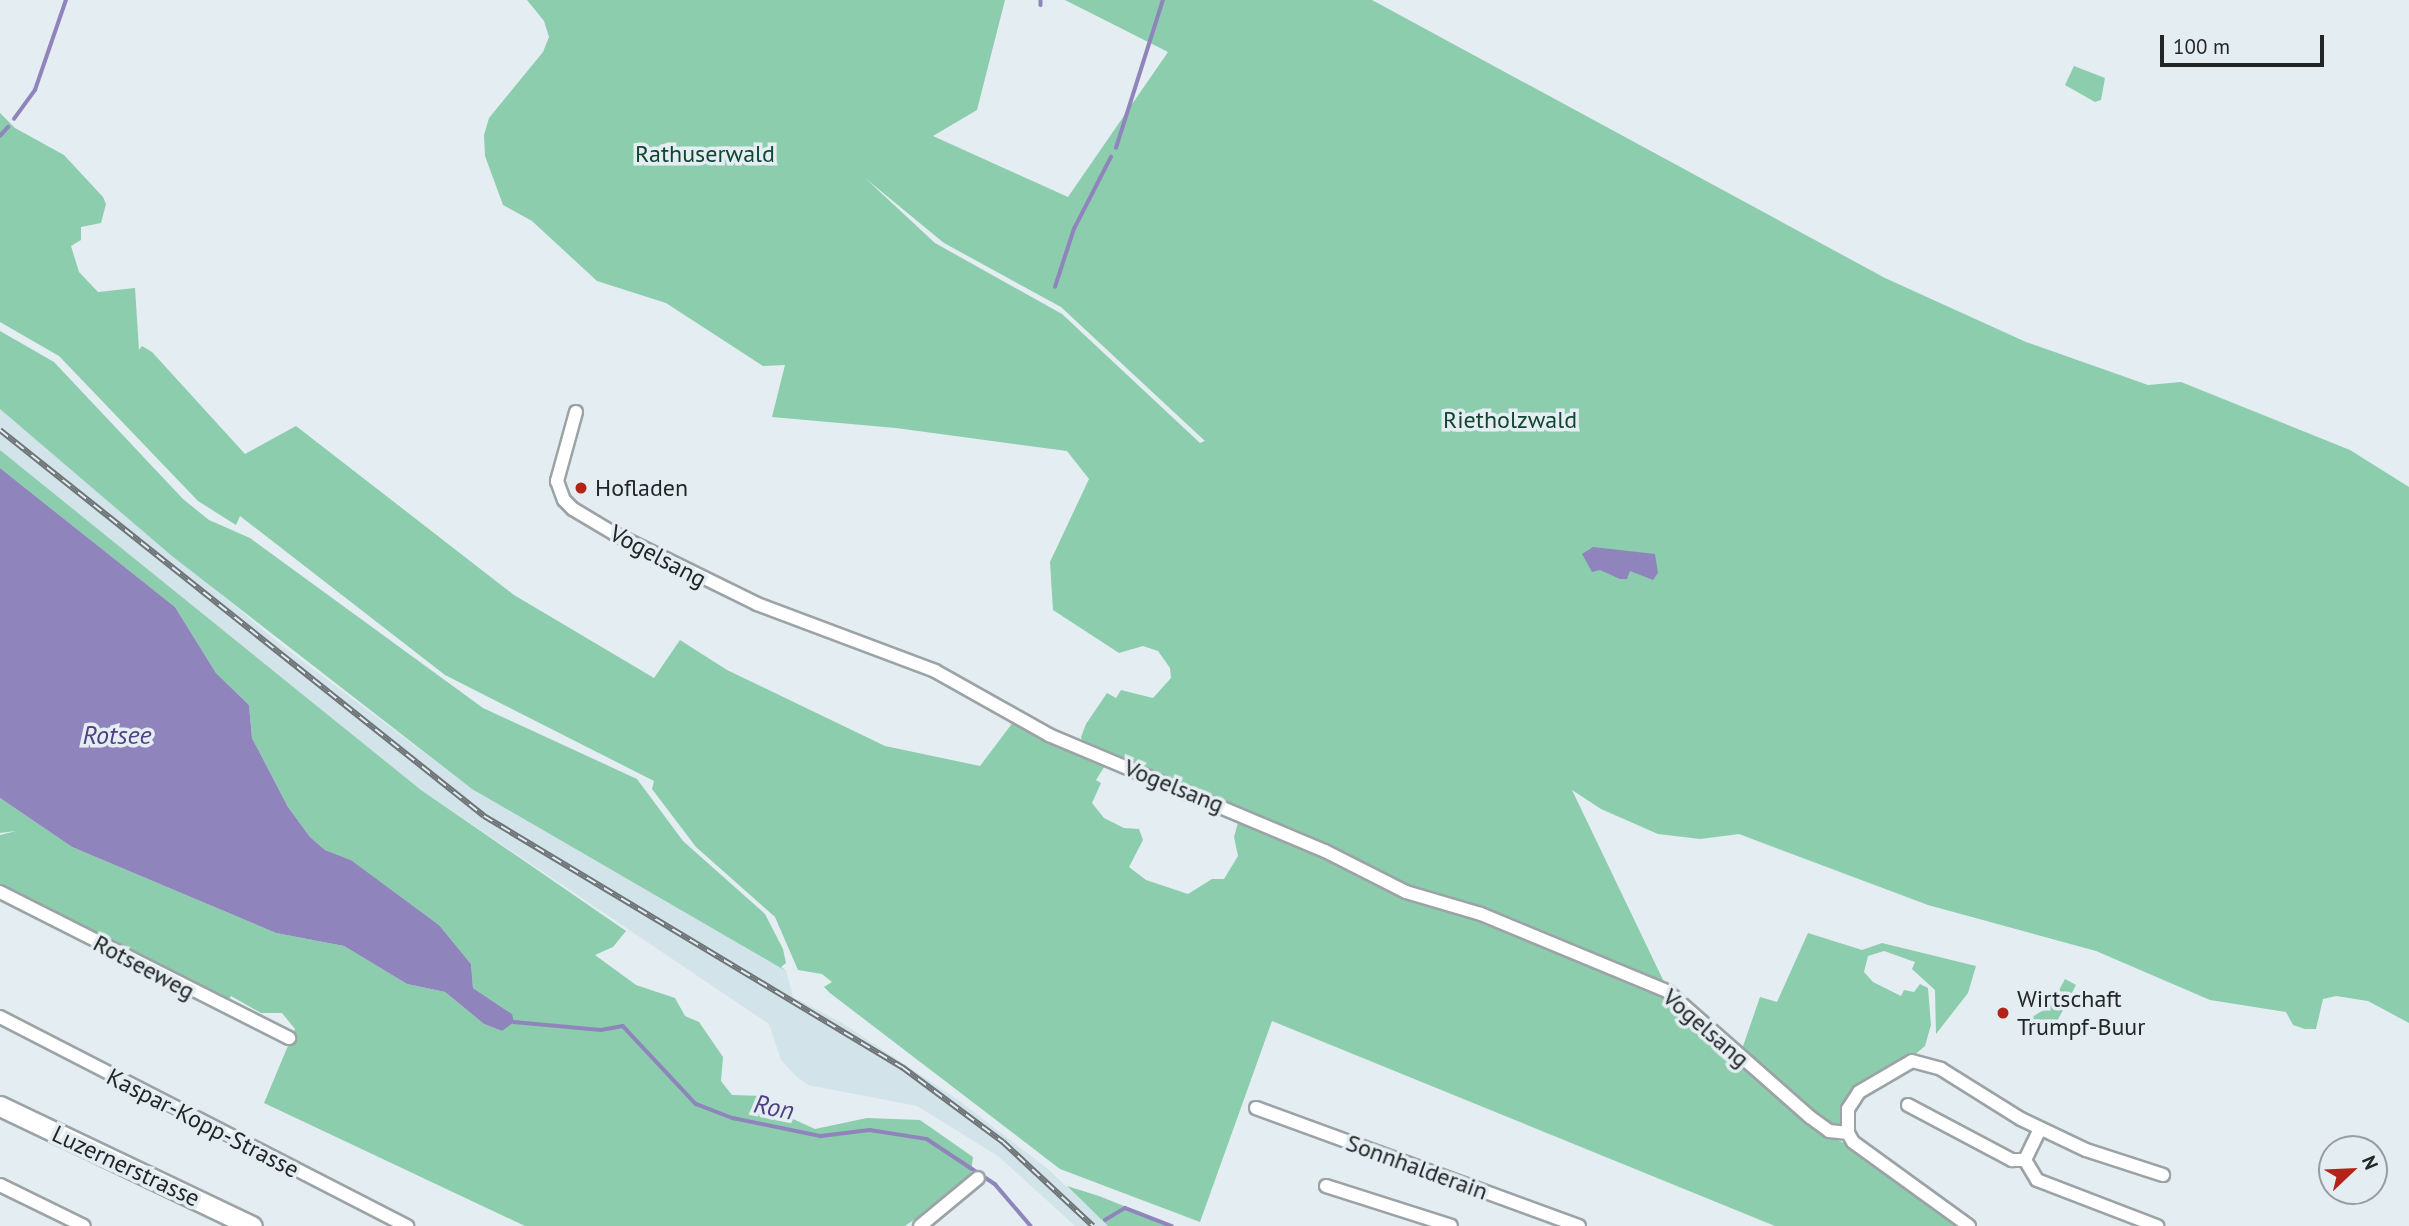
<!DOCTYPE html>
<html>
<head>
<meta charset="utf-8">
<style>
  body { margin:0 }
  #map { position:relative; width:2409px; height:1226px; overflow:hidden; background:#e4edf1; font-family:"PT Sans",sans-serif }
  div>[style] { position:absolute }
  .built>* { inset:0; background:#d2e3ea }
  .green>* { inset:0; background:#8ccdad }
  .water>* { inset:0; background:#8f85bc }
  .stream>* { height:3.5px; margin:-1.75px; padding:0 1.75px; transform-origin:1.75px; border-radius:1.75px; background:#8f85bc }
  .roads { filter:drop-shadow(2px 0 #9ba3a6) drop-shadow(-2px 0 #9ba3a6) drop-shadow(0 2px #9ba3a6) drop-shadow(0 -2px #9ba3a6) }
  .minor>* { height:12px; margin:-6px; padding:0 6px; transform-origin:6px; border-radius:6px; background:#fff }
  .primary>* { height:19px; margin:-9.5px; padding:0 9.5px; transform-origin:9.5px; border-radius:9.5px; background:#fff }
  .rail>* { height:6px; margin-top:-3px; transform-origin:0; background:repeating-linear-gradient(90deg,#e4edf1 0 10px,#6e7376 0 20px); box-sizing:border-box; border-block:2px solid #6e7376 }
  .dots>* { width:19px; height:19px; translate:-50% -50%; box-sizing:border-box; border:4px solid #e4edf1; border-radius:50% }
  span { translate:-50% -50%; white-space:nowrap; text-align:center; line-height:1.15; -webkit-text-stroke:7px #e4edf1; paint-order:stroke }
  .park-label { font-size:24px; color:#114631 }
  .poi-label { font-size:24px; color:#232627 }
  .left { translate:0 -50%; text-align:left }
  .street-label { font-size:24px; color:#232627 }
  .water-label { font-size:26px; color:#503f84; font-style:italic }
  .north { position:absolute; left:2318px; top:1135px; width:70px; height:70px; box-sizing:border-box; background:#e4edf1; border:2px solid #979da0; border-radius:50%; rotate:67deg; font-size:19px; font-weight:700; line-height:28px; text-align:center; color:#232627 }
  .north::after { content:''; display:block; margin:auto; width:24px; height:32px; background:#b32418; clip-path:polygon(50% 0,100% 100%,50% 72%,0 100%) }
  .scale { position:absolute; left:2160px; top:35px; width:164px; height:32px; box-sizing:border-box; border:4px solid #232627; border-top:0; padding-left:9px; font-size:21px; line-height:24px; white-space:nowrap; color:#232627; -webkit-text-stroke:5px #e4edf1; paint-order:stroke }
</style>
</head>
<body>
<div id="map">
  <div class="built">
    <div style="clip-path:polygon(0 409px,280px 644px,472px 789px,786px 971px,793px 997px,839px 1021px,957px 1099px,1048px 1169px,1108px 1226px,1075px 1226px,998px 1156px,917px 1106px,808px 1085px,796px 1076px,781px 1060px,769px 1024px,421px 790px,0 450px)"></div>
  </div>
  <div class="green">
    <div style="clip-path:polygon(evenodd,527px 0,1005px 0,977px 110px,933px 136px,1068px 197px,1168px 52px,1065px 0,1372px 0,1885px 278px,2026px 342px,2148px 385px,2181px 382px,2350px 450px,2409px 487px,2409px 1023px,2368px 1001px,2336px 996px,2323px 999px,2316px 1029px,2305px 1029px,2293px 1025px,2286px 1012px,2210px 1000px,2096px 951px,1928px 905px,1739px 834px,1700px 839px,1658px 834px,1601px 809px,1572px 790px,1665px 984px,1436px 900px,1084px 745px,1081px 737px,1086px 724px,1107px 693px,1116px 698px,1121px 690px,1153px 698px,1171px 678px,1170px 668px,1158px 651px,1143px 646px,1119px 653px,1053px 610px,1050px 562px,1089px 479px,1067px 451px,896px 428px,772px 417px,785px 365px,763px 366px,666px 303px,597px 281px,532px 221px,503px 205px,485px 156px,484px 135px,489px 118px,543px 52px,549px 37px,544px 21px,527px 0,865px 178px,944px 243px,1061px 307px,1205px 441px,1200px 443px,1062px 314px,935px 243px,865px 178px)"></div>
    <div style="clip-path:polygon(2074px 66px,2105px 78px,2101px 100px,2095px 102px,2065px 85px)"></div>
    <div style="clip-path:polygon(0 113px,15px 128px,64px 155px,103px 197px,106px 204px,101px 223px,81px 227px,81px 240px,71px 246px,79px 272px,98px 292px,135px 288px,139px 350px,142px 346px,152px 352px,245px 454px,296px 426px,514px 595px,654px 678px,680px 640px,727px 670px,885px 746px,980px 766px,1017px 717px,1108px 761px,1096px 780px,1101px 783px,1092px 803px,1104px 818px,1124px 828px,1139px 829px,1143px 840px,1129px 867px,1146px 880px,1188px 894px,1212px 879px,1224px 879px,1238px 856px,1234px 837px,1240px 815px,1655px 987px,1832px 1137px,1875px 1159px,1960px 1226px,1775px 1226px,1272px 1021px,1200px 1222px,1060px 1169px,830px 993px,824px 987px,832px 982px,822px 974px,798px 970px,775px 917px,696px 847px,652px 789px,654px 781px,445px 675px,240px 516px,236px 525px,198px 501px,59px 356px,0 322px)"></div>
    <div style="clip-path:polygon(0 331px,54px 362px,183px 499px,209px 520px,250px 538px,483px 708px,637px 779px,683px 841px,765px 914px,783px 949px,786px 963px,781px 967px,786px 971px,472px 789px,172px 556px,0 409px)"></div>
    <div style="clip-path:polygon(0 450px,421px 790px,626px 931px,613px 947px,595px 955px,636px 985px,675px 998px,685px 1016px,699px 1022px,723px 1057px,721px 1081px,732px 1095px,762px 1096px,782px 1114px,815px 1129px,867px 1118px,920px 1120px,973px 1157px,970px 1180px,905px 1226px,525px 1226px,264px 1103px,295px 1029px,282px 1013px,261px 1013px,231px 996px,225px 1005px,0 886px,0 835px,16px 831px,0 833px,0 798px,72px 847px,276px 933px,344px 946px,407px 984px,445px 992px,484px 1024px,502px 1031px,512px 1014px,473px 988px,471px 964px,439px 925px,351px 860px,325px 850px,310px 837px,288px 807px,252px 738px,249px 705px,216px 673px,175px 607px,0 468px)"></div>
    <div style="clip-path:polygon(1808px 933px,1862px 950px,1882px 943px,1976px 966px,1968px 993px,1936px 1034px,1935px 990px,1912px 969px,1915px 962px,1884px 951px,1868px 956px,1864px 972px,1873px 982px,1901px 996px,1904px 990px,1914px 992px,1920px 984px,1928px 988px,1931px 1025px,1925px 1046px,1842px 1116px,1840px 1126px,1834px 1130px,1740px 1055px,1760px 997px,1777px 1002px)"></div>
    <div style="clip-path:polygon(2065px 979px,2076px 985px,2051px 1033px,2031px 1018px,2051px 1005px)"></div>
    <div style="clip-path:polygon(1067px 1186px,1099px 1196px,1174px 1226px,1108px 1226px)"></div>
  </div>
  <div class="water">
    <div style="clip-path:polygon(0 468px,175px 607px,216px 673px,249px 705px,252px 738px,288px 807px,310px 837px,325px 850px,351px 860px,439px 925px,471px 964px,473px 988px,512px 1014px,514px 1022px,502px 1031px,484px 1024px,445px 992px,407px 984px,344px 946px,276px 933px,72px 847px,0 798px)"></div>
    <div style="clip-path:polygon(1593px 547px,1655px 554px,1658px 573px,1653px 580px,1630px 571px,1627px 579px,1620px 579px,1600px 570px,1592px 572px,1582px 554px)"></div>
  </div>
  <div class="stream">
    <div style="left:1041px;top:0;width:5px;rotate:90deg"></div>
    <div style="left:14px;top:119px;width:36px;rotate:-54deg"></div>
    <div style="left:35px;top:90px;width:95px;rotate:-71deg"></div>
    <div style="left:0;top:136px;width:12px;rotate:-48deg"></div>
    <div style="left:1116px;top:148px;width:155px;rotate:-72.4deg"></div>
    <div style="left:1055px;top:287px;width:61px;rotate:-71.9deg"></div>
    <div style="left:1074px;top:229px;width:81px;rotate:-62.8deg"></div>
    <div style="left:514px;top:1022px;width:87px;rotate:5.3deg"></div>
    <div style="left:601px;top:1030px;width:22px;rotate:-10deg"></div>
    <div style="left:623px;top:1026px;width:107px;rotate:46.9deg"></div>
    <div style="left:696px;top:1104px;width:40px;rotate:21deg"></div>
    <div style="left:733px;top:1118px;width:90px;rotate:11.6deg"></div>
    <div style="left:821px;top:1136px;width:49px;rotate:-7deg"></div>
    <div style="left:870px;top:1130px;width:58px;rotate:9deg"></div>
    <div style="left:927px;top:1139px;width:82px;rotate:33.5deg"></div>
    <div style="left:995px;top:1184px;width:55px;rotate:49.4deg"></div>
    <div style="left:1105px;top:1220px;width:23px;rotate:-31deg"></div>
    <div style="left:1125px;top:1208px;width:50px;rotate:21deg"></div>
  </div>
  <div class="roads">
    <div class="minor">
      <div style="left:576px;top:412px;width:72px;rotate:105.4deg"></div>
      <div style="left:557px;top:481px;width:20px;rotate:70deg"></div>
      <div style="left:564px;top:500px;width:13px;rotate:45deg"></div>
      <div style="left:573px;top:509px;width:49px;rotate:30.8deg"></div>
      <div style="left:615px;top:534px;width:158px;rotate:26.2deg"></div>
      <div style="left:757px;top:604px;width:190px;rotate:20.6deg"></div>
      <div style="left:935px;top:671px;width:131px;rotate:29.3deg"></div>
      <div style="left:1049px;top:735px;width:299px;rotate:22.8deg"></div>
      <div style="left:1325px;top:851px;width:91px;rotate:26.8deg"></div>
      <div style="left:1406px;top:892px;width:78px;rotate:16.3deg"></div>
      <div style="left:1481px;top:914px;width:201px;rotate:22.5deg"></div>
      <div style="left:1667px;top:991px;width:191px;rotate:41.4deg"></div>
      <div style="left:1810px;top:1117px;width:24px;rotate:36deg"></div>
      <div style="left:1829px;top:1131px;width:19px;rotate:6deg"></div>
      <div style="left:0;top:892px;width:324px;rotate:26.8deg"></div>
      <div style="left:0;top:1017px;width:458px;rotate:27.2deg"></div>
      <div style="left:1908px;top:1105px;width:118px;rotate:27.9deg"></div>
      <div style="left:2012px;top:1160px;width:13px"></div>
      <div style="left:1256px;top:1108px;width:344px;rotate:20.1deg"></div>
      <div style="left:2040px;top:1129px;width:34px;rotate:116deg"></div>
      <div style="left:2025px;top:1160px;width:23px;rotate:59deg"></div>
      <div style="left:2037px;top:1180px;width:129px;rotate:21deg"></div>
      <div style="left:0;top:1185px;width:93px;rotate:26deg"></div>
      <div style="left:1326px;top:1186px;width:131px;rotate:17.7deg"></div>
      <div style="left:920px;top:1226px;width:75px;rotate:-39.6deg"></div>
      <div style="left:1969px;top:1226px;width:143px;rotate:-144.1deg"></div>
      <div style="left:1853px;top:1142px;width:10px;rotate:-119deg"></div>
      <div style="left:1848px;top:1133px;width:24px;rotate:-90deg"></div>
      <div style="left:1848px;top:1109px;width:20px;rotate:-57deg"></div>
      <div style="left:1859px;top:1092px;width:61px;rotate:-30.3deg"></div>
      <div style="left:1912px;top:1061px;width:30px;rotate:15deg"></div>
      <div style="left:1941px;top:1069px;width:94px;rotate:32deg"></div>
      <div style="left:2021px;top:1119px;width:72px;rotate:25.5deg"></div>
      <div style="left:2086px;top:1150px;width:81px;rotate:18deg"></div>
    </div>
    <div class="primary">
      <div style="left:0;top:1106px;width:279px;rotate:25.5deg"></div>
    </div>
  </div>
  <div class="rail">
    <div style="left:0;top:430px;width:619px;rotate:38.57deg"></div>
    <div style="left:484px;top:816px;width:488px;rotate:31deg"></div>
    <div style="left:902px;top:1067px;width:126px;rotate:36.6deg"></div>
    <div style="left:1003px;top:1142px;width:123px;rotate:43deg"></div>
  </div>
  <div class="dots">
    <div style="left:581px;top:488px;background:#b32418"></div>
    <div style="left:2003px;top:1013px;background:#b32418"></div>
  </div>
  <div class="park-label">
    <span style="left:705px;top:154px">Rathuserwald</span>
    <span style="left:1510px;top:420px">Rietholzwald</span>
  </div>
  <div class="poi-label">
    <span class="left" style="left:595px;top:488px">Hofladen</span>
    <span class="left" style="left:2017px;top:1013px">Wirtschaft<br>Trumpf-Buur</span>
  </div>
  <div class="street-label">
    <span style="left:658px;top:556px;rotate:28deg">Vogelsang</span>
    <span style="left:1174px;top:786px;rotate:22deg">Vogelsang</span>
    <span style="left:144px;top:967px;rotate:28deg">Rotseeweg</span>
    <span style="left:1706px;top:1028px;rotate:41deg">Vogelsang</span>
    <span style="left:203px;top:1123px;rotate:27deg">Kaspar-Kopp-Strasse</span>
    <span style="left:126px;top:1166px;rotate:25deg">Luzernerstrasse</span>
    <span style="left:1417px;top:1167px;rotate:20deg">Sonnhalderain</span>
  </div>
  <div class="water-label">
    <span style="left:117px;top:735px">Rotsee</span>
    <span style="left:774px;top:1107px;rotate:11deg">Ron</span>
  </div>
  <div class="north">N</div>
  <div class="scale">100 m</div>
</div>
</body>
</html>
